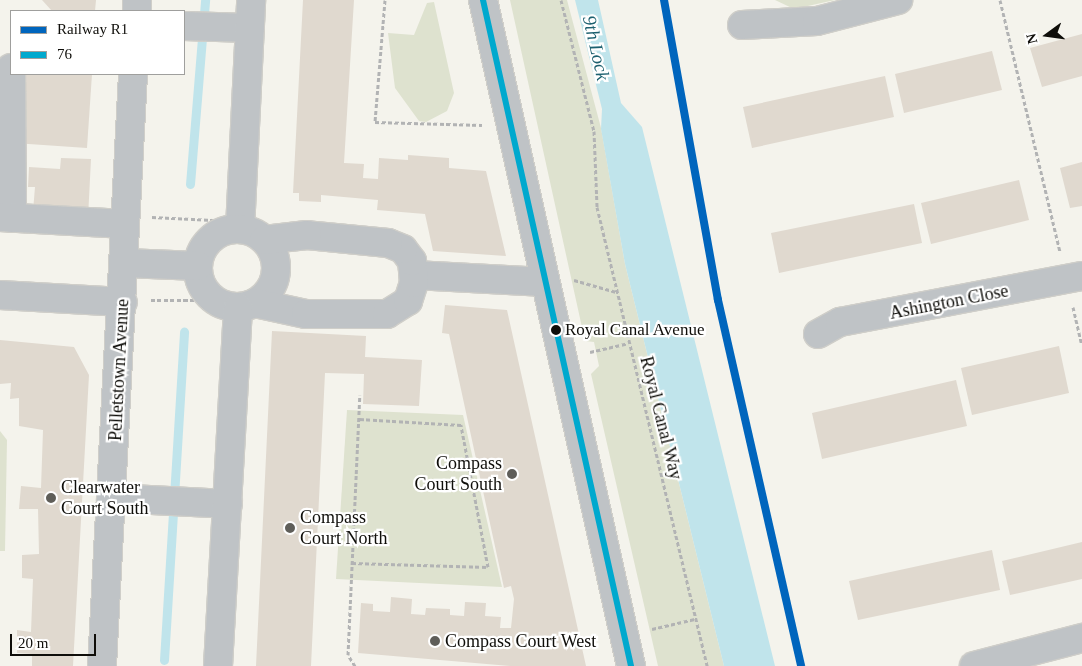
<!DOCTYPE html>
<html>
<head>
<meta charset="utf-8">
<style>
  body { margin:0 }
  #map { position:relative; width:1082px; height:666px; overflow:hidden; background:#f4f3ec; font-family:Georgia,serif }
  div>[style] { position:absolute }
  .green>* { inset:0; background:#dee2cf }
  .water>* { inset:0; background:#c0e4eb }
  .stream>* { height:9px; margin:-4.5px; padding:0 4.5px; transform-origin:4.5px; border-radius:4.5px; background:#c0e4eb }
  .building>* { inset:0; background:#e0d9cf }
  .path>* { height:3px; margin-top:-1.5px; transform-origin:0; background:repeating-linear-gradient(90deg,#b2b3b4 0 4px,transparent 0 6.5px) }
  .roads { filter:drop-shadow(1px 0 #cfcec9) drop-shadow(-1px 0 #cfcec9) drop-shadow(0 1px #cfcec9) drop-shadow(0 -1px #cfcec9) }
  .minor>* { height:28px; margin:-14px; padding:0 14px; transform-origin:14px; border-radius:14px; background:#bfc3c6 }
  .minor>.ring { margin:-14px; padding:0; box-sizing:content-box; background:none; border:28px solid #bfc3c6; border-radius:50% }
  .bus-1>* { height:6px; margin:-3px; padding:0 3px; transform-origin:3px; border-radius:3px; background:#00a9ce }
  .rail-1>* { height:8px; margin:-4px; padding:0 4px; transform-origin:4px; border-radius:4px; background:#0065bd }
  .dots>* { width:14px; height:14px; translate:-50% -50%; box-sizing:border-box; border:2px solid #fff; border-radius:50% }
  span { translate:-50% -50%; white-space:nowrap; text-align:center; line-height:1.15; -webkit-text-stroke:4.5px #fff; paint-order:stroke }
  .bus-label { font-size:17px; color:#0f0e0a }
  .left { translate:0 -50%; text-align:left }
  .street-label { font-size:18px; color:#0f0e0a }
  .poi-label { font-size:18px; color:#0f0e0a }
  .right { translate:-100% -50%; text-align:right }
  .water-label { font-size:19px; color:#1c606f; font-style:italic }
  .legend { position:absolute; left:10px; top:10px; width:175px; height:65px; box-sizing:border-box; background:#fff; border:1px solid #9f9f9d; margin:0; padding:6px 9px; list-style:none; font-size:15px; color:#0f0e0a }
  .legend li { display:flex; align-items:center; gap:10px; height:25px }
  .legend b { width:25px; border:1px solid #9f9f9d }
  .north { position:absolute; left:1022px; top:10px; width:50px; height:50px; -webkit-text-stroke:4px #fff; paint-order:stroke; rotate:256deg; font-size:14px; font-weight:700; line-height:20px; text-align:center; color:#0f0e0a }
  .north::after { content:''; display:block; margin:auto; width:18px; height:22px; background:#0f0e0a; clip-path:polygon(50% 0,100% 100%,50% 72%,0 100%) }
  .scale { position:absolute; left:10px; top:634px; width:86px; height:22px; box-sizing:border-box; border:2px solid #0f0e0a; border-top:0; padding-left:6px; font-size:15px; line-height:18px; white-space:nowrap; color:#0f0e0a; -webkit-text-stroke:4px #fff; paint-order:stroke }
</style>
</head>
<body>
<div id="map">
  <div class="green">
    <div style="clip-path:polygon(510px 0,567px 0,601px 128px,625px 264px,724px 666px,658px 666px,591px 374px,599px 366px,594px 342px,585px 341px)"></div>
    <div style="clip-path:polygon(775px 0,835px 0,794px 9px)"></div>
    <div style="clip-path:polygon(434px 2px,454px 93px,447px 111px,426px 122px,419px 121px,395px 88px,388px 33px,414px 35px,427px 3px)"></div>
    <div style="clip-path:polygon(347px 410px,463px 415px,502px 587px,336px 579px)"></div>
    <div style="clip-path:polygon(0 431px,7px 440px,5px 551px,0 551px)"></div>
  </div>
  <div class="water">
    <div style="clip-path:polygon(575px 0,598px 0,621px 103px,642px 127px,775px 666px,724px 666px,625px 264px,601px 129px,602px 109px)"></div>
  </div>
  <div class="stream">
    <div style="left:190px;top:184px;width:185px;rotate:-85.3deg"></div>
    <div style="left:164px;top:660px;width:329px;rotate:-86.5deg"></div>
  </div>
  <div class="building">
    <div style="clip-path:polygon(42px 0,96px 0,95px 11px,52px 11px)"></div>
    <div style="clip-path:polygon(303px 0,354px 0,344px 163px,364px 164px,363px 178px,378px 179px,379px 158px,408px 160px,408px 155px,449px 158px,449px 168px,486px 171px,506px 256px,433px 251px,425px 214px,377px 210px,378px 200px,321px 195px,321px 202px,299px 201px,299px 193px,293px 193px)"></div>
    <div style="clip-path:polygon(1082px 34px,1082px 76px,1042px 87px,1030px 48px)"></div>
    <div style="clip-path:polygon(992px 51px,1002px 90px,904px 113px,895px 74px)"></div>
    <div style="clip-path:polygon(24px 74px,92px 74px,87px 148px,14px 143px)"></div>
    <div style="clip-path:polygon(885px 76px,894px 117px,752px 148px,743px 107px)"></div>
    <div style="clip-path:polygon(61px 158px,91px 159px,88px 218px,33px 211px,35px 187px,28px 187px,29px 167px,60px 169px)"></div>
    <div style="clip-path:polygon(1082px 162px,1082px 206px,1070px 208px,1060px 168px)"></div>
    <div style="clip-path:polygon(1019px 180px,1029px 220px,931px 244px,921px 203px)"></div>
    <div style="clip-path:polygon(914px 204px,922px 243px,779px 273px,771px 233px)"></div>
    <div style="clip-path:polygon(445px 305px,507px 310px,586px 666px,510px 666px,358px 653px,361px 603px,373px 604px,373px 611px,390px 612px,391px 597px,412px 599px,411px 614px,425px 615px,426px 608px,450px 609px,450px 615px,464px 616px,465px 602px,486px 603px,485px 616px,501px 617px,500px 628px,511px 628px,514px 599px,511px 586px,504px 588px,449px 334px,442px 333px)"></div>
    <div style="clip-path:polygon(272px 331px,366px 336px,365px 357px,422px 360px,419px 406px,363px 404px,364px 374px,325px 373px,311px 666px,256px 666px)"></div>
    <div style="clip-path:polygon(0 340px,74px 347px,89px 375px,73px 666px,32px 666px,32px 654px,17px 653px,17px 630px,31px 632px,33px 579px,22px 578px,22px 555px,39px 554px,38px 509px,19px 509px,21px 486px,41px 488px,43px 430px,19px 426px,19px 398px,10px 399px,11px 383px,0 384px)"></div>
    <div style="clip-path:polygon(1059px 346px,1069px 393px,972px 415px,961px 368px)"></div>
    <div style="clip-path:polygon(956px 380px,967px 426px,822px 459px,812px 413px)"></div>
    <div style="clip-path:polygon(1082px 542px,1082px 579px,1010px 595px,1002px 561px)"></div>
    <div style="clip-path:polygon(992px 550px,1000px 590px,858px 620px,849px 581px)"></div>
  </div>
  <div class="path">
    <div style="left:385px;top:0;width:122px;rotate:94.7deg"></div>
    <div style="left:375px;top:122px;width:107px;rotate:1.6deg"></div>
    <div style="left:561px;top:0;width:135px;rotate:75.9deg"></div>
    <div style="left:594px;top:131px;width:76px;rotate:87.7deg"></div>
    <div style="left:597px;top:207px;width:472px;rotate:76.5deg"></div>
    <div style="left:1000px;top:0;width:259px;rotate:76.6deg"></div>
    <div style="left:152px;top:217px;width:61px;rotate:2.8deg"></div>
    <div style="left:574px;top:280px;width:44px;rotate:15.9deg"></div>
    <div style="left:151px;top:300px;width:43px"></div>
    <div style="left:194px;top:300px;width:8px;rotate:-40deg"></div>
    <div style="left:1073px;top:307px;width:39px;rotate:77deg"></div>
    <div style="left:590px;top:352px;width:39px;rotate:-13deg"></div>
    <div style="left:352px;top:563px;width:136px;rotate:1.7deg"></div>
    <div style="left:488px;top:567px;width:145px;rotate:-100.8deg"></div>
    <div style="left:461px;top:425px;width:102px;rotate:-176.6deg"></div>
    <div style="left:652px;top:629px;width:44px;rotate:-13.1deg"></div>
    <div style="left:355px;top:666px;width:13px;rotate:-122deg"></div>
    <div style="left:348px;top:655px;width:260px;rotate:-87.4deg"></div>
  </div>
  <div class="roads">
    <div class="minor">
      <div style="left:483px;top:0;width:682px;rotate:77.47deg"></div>
      <div style="left:137px;top:11px;width:11px;rotate:-90deg"></div>
      <div style="left:742px;top:25px;width:75px;rotate:-3.1deg"></div>
      <div style="left:817px;top:21px;width:84px;rotate:-14.5deg"></div>
      <div style="left:184px;top:26px;width:66px;rotate:1.7deg"></div>
      <div style="left:11px;top:68px;width:150px;rotate:89.6deg"></div>
      <div style="left:0;top:217px;width:125px;rotate:3.2deg"></div>
      <div style="left:240px;top:229px;width:229px;rotate:-87.2deg"></div>
      <div class="ring" style="left:198px;top:229px;width:50px;height:50px"></div>
      <div style="left:125px;top:263px;width:73px;rotate:2.4deg"></div>
      <div style="left:414px;top:275px;width:131px;rotate:3.1deg"></div>
      <div style="left:0;top:295px;width:123px;rotate:3.3deg"></div>
      <div style="left:255px;top:303px;width:52px;rotate:12.2deg"></div>
      <div style="left:306px;top:314px;width:81px"></div>
      <div style="left:387px;top:314px;width:25px;rotate:-32deg"></div>
      <div style="left:408px;top:301px;width:19px;rotate:-72deg"></div>
      <div style="left:414px;top:283px;width:22px;rotate:-95deg"></div>
      <div style="left:412px;top:261px;width:15px;rotate:-127deg"></div>
      <div style="left:403px;top:249px;width:16px;rotate:-158deg"></div>
      <div style="left:388px;top:243px;width:81px;rotate:-174.4deg"></div>
      <div style="left:307px;top:235px;width:43px;rotate:173.4deg"></div>
      <div style="left:818px;top:334px;width:25px;rotate:-29deg"></div>
      <div style="left:840px;top:322px;width:246px;rotate:-10.8deg"></div>
      <div style="left:111px;top:498px;width:117px;rotate:2.9deg"></div>
      <div style="left:102px;top:666px;width:593px;rotate:-87deg"></div>
      <div style="left:218px;top:666px;width:359px;rotate:-86.8deg"></div>
      <div style="left:974px;top:666px;width:112px;rotate:-14.5deg"></div>
    </div>
  </div>
  <div class="bus-1">
    <div style="left:483px;top:0;width:682px;rotate:77.47deg"></div>
  </div>
  <div class="rail-1">
    <div style="left:664px;top:0;width:305px;rotate:79.8deg"></div>
    <div style="left:718px;top:300px;width:375px;rotate:77.2deg"></div>
  </div>
  <div class="dots">
    <div style="left:556px;top:330px;background:#0f0e0a"></div>
    <div style="left:512px;top:474px;background:#5f5e59"></div>
    <div style="left:51px;top:498px;background:#5f5e59"></div>
    <div style="left:290px;top:528px;background:#5f5e59"></div>
    <div style="left:435px;top:641px;background:#5f5e59"></div>
  </div>
  <div class="bus-label">
    <span class="left" style="left:565px;top:330px">Royal Canal Avenue</span>
  </div>
  <div class="street-label">
    <span style="left:949px;top:302px;rotate:-11deg">Ashington Close</span>
    <span style="left:119px;top:370px;rotate:-87deg">Pelletstown Avenue</span>
    <span style="left:661px;top:418px;rotate:76deg">Royal Canal Way</span>
  </div>
  <div class="poi-label">
    <span class="right" style="left:502px;top:474px">Compass<br>Court South</span>
    <span class="left" style="left:61px;top:498px">Clearwater<br>Court South</span>
    <span class="left" style="left:300px;top:528px">Compass<br>Court North</span>
    <span class="left" style="left:445px;top:641px">Compass Court West</span>
  </div>
  <div class="water-label">
    <span style="left:596px;top:48px;rotate:77deg">9th Lock</span>
  </div>
  <ul class="legend">
  <li><b style="height:6px;background:#0065bd"></b>Railway R1</li>
  <li><b style="height:6px;background:#00a9ce"></b>76</li>
  </ul>
  <div class="north">N</div>
  <div class="scale">20 m</div>
</div>
</body>
</html>
